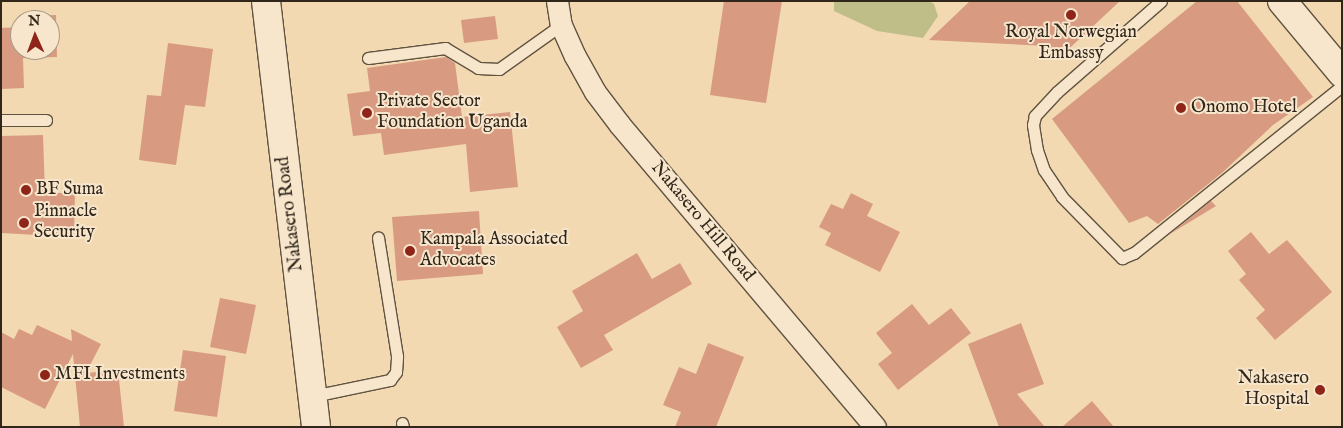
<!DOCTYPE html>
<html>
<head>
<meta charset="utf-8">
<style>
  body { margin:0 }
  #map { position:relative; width:1343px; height:428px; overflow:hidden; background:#f2d9b1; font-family:"IM FELL English",serif }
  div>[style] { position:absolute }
  .green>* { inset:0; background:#c0be88 }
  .building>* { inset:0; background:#d89b81 }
  .roads { filter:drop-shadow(1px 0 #605340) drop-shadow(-1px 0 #605340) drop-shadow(0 1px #605340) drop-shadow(0 -1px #605340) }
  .lane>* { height:11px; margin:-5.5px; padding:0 5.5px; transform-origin:5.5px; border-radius:5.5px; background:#f7e6cc }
  .street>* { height:21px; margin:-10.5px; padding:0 10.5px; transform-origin:10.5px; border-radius:10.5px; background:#f7e6cc }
  .secondary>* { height:28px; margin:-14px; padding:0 14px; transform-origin:14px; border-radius:14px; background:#f7e6cc }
  .dots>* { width:14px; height:14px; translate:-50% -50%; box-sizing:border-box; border:2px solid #f7e6cc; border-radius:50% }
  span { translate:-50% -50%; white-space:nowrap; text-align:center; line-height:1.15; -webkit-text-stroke:4px #f7e6cc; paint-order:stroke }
  .poi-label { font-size:18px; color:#30261a }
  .left { translate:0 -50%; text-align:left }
  .right { translate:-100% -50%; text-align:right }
  .street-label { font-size:18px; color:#30261a }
  .frame { position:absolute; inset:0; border:2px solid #30261a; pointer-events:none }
  .north { position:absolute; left:10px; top:10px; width:50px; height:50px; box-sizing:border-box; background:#f7e6cc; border:1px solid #a79985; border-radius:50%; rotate:358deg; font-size:14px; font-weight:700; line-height:20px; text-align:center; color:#30261a }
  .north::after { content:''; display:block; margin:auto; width:18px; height:22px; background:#8f2418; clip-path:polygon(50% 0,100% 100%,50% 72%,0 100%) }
</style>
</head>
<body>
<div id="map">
  <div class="green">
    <div style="clip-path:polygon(834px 1px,929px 1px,934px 4px,938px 16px,923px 38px,877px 31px,834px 11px)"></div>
  </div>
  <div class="building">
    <div style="clip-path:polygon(724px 1px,782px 1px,766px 103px,710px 95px)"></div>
    <div style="clip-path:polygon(970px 1px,1120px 1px,1058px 59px,1046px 46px,929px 40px)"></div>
    <div style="clip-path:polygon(1197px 1px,1237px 1px,1313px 97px,1273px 125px,1222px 173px,1158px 224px,1147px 216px,1129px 223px,1052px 119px)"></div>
    <div style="clip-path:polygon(56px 15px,57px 57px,23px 58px,24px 88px,1px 89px,1px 28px,20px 27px,20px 50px,50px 50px,50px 20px,24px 20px,24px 16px)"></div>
    <div style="clip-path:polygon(495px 16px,498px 39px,464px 43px,461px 20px)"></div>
    <div style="clip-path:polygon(168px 43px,213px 49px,205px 107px,185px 105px,176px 165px,139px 160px,147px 95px,161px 96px)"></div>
    <div style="clip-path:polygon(446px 57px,455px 63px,462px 117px,510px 112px,518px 187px,470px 192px,466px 144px,384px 155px,381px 133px,353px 136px,347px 94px,370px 91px,367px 68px)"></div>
    <div style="clip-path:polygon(43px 135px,45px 193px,75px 193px,74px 237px,1px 233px,1px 136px)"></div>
    <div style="clip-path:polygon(851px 193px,873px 204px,867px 216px,900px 232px,880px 272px,825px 245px,831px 233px,819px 227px,831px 204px,843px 209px)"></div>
    <div style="clip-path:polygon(1211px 201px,1216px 206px,1170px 234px)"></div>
    <div style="clip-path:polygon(479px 211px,483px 274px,397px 281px,392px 217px)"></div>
    <div style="clip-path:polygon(1251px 232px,1269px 254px,1287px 240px,1332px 292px,1275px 340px,1256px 318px,1265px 310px,1239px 280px,1246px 274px,1228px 251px)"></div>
    <div style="clip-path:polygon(637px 253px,652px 279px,680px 263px,692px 284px,604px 335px,613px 350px,581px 368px,557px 327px,583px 311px,572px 291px)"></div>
    <div style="clip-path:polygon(220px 298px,256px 305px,246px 354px,210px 347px)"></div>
    <div style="clip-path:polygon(912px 304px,929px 325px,951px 308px,971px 333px,898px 390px,878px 364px,892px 353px,876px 333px)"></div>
    <div style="clip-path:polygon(1021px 323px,1044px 384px,1017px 394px,1045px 427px,999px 427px,968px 344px)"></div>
    <div style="clip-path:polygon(37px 325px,72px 341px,71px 329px,101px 344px,86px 373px,118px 370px,124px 427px,80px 427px,73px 354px,45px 409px,1px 387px,1px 332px,14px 339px,19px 329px,32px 335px)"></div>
    <div style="clip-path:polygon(708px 343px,744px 357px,716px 427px,675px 427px,681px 412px,663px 405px,679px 367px,696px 374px)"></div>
    <div style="clip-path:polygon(183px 350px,226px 356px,217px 417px,174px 411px)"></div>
    <div style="clip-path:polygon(1092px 401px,1114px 427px,1062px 427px)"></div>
  </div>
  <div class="roads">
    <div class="lane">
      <div style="left:1161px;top:1px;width:138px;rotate:138.8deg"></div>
      <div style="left:1057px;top:92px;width:33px;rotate:133deg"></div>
      <div style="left:1035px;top:116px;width:9px;rotate:103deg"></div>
      <div style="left:1033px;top:125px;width:25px;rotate:81deg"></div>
      <div style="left:1037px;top:150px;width:21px;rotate:71deg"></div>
      <div style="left:1044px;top:170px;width:32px;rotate:56deg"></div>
      <div style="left:1062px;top:197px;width:86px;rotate:45.5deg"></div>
      <div style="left:1122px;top:258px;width:13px;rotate:-23deg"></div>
      <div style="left:1134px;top:253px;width:267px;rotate:-38.8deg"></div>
      <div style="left:368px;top:58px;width:78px;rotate:-7.4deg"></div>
      <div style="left:445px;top:48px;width:39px;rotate:31deg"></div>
      <div style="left:478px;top:68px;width:21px;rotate:3deg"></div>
      <div style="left:499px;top:69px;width:76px;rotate:-35.4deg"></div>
      <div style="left:1px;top:120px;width:45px"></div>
      <div style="left:313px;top:396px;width:79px;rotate:-11.7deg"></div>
      <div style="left:390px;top:380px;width:10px;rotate:-53deg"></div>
      <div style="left:396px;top:372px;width:16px;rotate:-86deg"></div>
      <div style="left:397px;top:356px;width:120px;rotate:-99.1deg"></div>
      <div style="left:402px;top:423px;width:4px;rotate:76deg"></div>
    </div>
    <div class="street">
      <div style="left:557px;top:1px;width:24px;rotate:81deg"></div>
      <div style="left:561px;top:25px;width:34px;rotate:66deg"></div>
      <div style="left:575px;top:56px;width:41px;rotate:60.9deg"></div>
      <div style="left:595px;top:92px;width:41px;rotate:52.9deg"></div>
      <div style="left:620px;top:125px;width:395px;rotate:49.8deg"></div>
    </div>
    <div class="secondary">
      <div style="left:266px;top:1px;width:429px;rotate:83.3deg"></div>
      <div style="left:1282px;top:1px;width:94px;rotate:50.2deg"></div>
    </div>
  </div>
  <div class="dots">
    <div style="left:1071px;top:15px;background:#8f2418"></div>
    <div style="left:1181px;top:108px;background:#8f2418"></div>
    <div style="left:367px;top:113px;background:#8f2418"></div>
    <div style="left:26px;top:190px;background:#8f2418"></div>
    <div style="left:24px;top:223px;background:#8f2418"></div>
    <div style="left:410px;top:251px;background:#8f2418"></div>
    <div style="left:45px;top:375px;background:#8f2418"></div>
    <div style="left:1320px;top:390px;background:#8f2418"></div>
  </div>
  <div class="poi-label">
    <span style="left:1071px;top:44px">Royal Norwegian<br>Embassy</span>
    <span class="left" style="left:377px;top:113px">Private Sector<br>Foundation Uganda</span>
    <span class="left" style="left:1191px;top:108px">Onomo Hotel</span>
    <span class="left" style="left:36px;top:190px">BF Suma</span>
    <span class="left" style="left:34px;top:223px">Pinnacle<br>Security</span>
    <span class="left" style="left:420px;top:251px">Kampala Associated<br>Advocates</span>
    <span class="left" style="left:55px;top:375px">MFI Investments</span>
    <span class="right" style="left:1309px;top:390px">Nakasero<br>Hospital</span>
  </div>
  <div class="street-label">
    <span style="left:291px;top:214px;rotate:-97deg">Nakasero Road</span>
    <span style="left:702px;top:222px;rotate:50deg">Nakasero Hill Road</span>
  </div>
  <div class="frame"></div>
  <div class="north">N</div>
</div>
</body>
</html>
